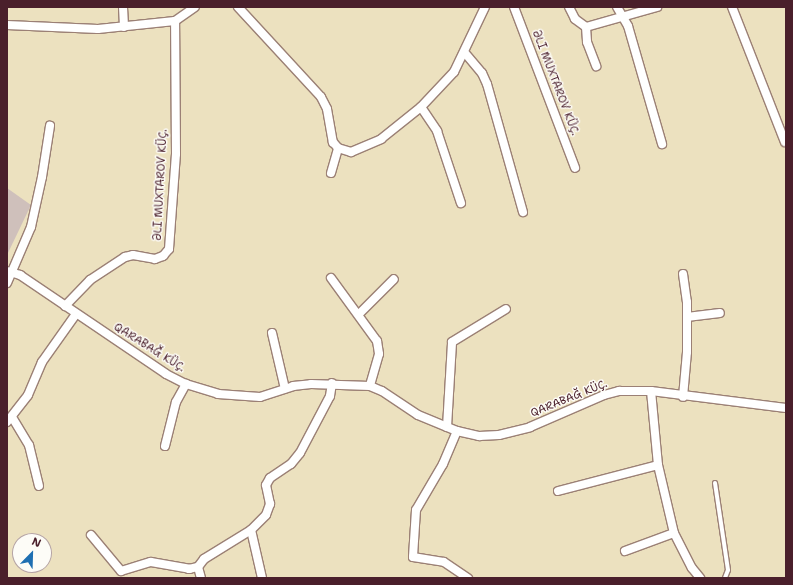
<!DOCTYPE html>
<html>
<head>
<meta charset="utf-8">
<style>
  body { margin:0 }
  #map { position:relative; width:793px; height:585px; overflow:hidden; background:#ece1bf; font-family:"Shantell Sans",sans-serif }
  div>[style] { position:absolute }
  .industrial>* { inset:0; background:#cfc0bb }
  .roads { filter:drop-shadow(1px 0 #9b8075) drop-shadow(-1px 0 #9b8075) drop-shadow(0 1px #9b8075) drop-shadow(0 -1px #9b8075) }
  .lane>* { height:4px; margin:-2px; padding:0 2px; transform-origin:2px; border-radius:2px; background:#fff }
  .street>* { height:8px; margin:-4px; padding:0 4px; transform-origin:4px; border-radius:4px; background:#fff }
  span { translate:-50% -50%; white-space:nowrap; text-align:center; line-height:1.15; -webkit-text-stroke:3px #fdfcf7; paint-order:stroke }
  .street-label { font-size:11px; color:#4a1f2b }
  .frame { position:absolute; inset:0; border:8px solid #4a1f2b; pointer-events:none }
  .north { position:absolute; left:12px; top:533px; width:40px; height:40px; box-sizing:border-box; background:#fdfcf7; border:1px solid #b5a4a5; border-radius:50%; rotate:23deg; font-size:11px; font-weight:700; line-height:16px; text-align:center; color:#4a1f2b }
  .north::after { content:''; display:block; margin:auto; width:14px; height:18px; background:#1f6fb2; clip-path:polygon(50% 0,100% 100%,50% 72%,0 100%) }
</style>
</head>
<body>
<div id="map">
  <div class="industrial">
    <div style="clip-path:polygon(7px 188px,31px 205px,7px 255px)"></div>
  </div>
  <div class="roads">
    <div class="lane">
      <div style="left:715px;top:483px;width:88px;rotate:81.5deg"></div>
      <div style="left:728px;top:570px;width:9px;rotate:111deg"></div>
    </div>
    <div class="street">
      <div style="left:123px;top:7px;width:20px;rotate:87deg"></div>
      <div style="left:238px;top:7px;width:122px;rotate:47.3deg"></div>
      <div style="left:321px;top:97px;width:13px;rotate:63deg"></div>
      <div style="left:327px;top:109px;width:34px;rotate:80deg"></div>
      <div style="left:333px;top:142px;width:8px;rotate:50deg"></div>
      <div style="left:338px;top:148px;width:14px;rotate:17deg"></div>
      <div style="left:351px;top:152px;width:33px;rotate:-23deg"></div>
      <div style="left:381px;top:139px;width:51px;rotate:-38.7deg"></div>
      <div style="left:421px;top:107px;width:48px;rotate:-46.7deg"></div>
      <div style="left:454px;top:72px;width:72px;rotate:-64.5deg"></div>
      <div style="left:514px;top:7px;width:172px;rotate:69.2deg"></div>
      <div style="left:569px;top:7px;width:13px;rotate:63deg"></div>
      <div style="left:575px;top:19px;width:14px;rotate:36deg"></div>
      <div style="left:586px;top:27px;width:74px;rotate:-15.7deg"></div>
      <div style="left:617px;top:7px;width:22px;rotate:60deg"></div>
      <div style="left:628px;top:26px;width:123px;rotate:73.9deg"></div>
      <div style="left:732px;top:7px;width:145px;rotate:68.6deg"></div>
      <div style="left:7px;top:25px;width:91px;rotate:2.5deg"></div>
      <div style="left:98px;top:29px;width:77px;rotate:-5.9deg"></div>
      <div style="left:175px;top:21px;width:24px;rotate:-35deg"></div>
      <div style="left:586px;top:27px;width:15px;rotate:86deg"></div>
      <div style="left:587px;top:42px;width:26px;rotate:69deg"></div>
      <div style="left:465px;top:53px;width:26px;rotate:50deg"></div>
      <div style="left:482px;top:73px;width:12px;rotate:66deg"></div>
      <div style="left:487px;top:84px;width:133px;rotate:74.3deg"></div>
      <div style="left:421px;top:107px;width:29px;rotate:56deg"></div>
      <div style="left:437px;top:131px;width:76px;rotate:71.6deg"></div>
      <div style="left:331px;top:173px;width:26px;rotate:-74deg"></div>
      <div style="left:7px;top:271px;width:14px;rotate:17deg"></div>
      <div style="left:20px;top:275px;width:176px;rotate:34.1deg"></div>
      <div style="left:166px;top:374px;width:22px;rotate:27deg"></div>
      <div style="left:186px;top:384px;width:34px;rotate:17deg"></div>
      <div style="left:218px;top:394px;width:42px;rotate:4.1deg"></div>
      <div style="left:260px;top:397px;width:35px;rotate:-18deg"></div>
      <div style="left:293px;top:386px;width:18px;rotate:-6deg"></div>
      <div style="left:311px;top:384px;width:59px;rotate:1.9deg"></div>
      <div style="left:370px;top:386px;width:13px;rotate:23deg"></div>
      <div style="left:382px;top:391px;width:43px;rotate:33.7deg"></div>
      <div style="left:418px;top:415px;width:42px;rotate:22.3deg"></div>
      <div style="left:457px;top:431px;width:23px;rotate:13deg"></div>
      <div style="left:479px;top:436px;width:20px;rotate:-3deg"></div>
      <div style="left:499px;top:435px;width:32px;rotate:-14deg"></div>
      <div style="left:530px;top:427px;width:81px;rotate:-23.4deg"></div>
      <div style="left:604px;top:395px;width:16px;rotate:-15deg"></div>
      <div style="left:619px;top:391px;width:32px"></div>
      <div style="left:651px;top:391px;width:136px;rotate:7.2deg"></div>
      <div style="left:683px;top:274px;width:28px;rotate:82deg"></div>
      <div style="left:687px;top:302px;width:50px;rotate:90deg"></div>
      <div style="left:687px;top:352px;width:45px;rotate:95.1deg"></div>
      <div style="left:331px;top:278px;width:78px;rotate:53.9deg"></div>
      <div style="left:377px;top:341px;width:13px;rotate:81deg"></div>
      <div style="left:379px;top:354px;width:33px;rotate:106deg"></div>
      <div style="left:7px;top:283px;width:61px;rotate:-66.8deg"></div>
      <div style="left:31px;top:227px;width:51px;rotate:-77.6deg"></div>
      <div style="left:42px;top:177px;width:52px;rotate:-81.1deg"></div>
      <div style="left:65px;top:306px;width:36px;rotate:-46deg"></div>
      <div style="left:90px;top:280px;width:42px;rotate:-33.3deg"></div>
      <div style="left:125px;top:257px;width:8px;rotate:-14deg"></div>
      <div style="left:133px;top:255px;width:22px;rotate:10deg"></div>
      <div style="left:155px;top:259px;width:9px;rotate:-21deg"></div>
      <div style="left:163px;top:256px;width:9px;rotate:-49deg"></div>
      <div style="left:169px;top:249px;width:95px;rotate:-85.8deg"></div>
      <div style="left:176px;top:154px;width:133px;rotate:-90.4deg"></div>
      <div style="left:359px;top:314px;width:49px;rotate:-45deg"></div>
      <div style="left:687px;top:317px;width:33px;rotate:-7deg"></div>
      <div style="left:272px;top:333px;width:57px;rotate:76.9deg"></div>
      <div style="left:651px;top:391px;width:74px;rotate:84.6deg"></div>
      <div style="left:658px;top:465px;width:70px;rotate:76.8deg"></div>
      <div style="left:674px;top:533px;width:39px;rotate:63deg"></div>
      <div style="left:692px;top:568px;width:13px;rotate:51deg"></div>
      <div style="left:12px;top:417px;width:33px;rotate:59deg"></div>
      <div style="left:29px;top:445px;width:42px;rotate:76.3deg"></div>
      <div style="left:7px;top:422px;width:34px;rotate:-52deg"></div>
      <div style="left:28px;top:395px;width:36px;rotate:-67deg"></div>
      <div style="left:42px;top:362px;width:59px;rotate:-54.7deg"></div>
      <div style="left:447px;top:427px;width:85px;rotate:-86.6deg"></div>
      <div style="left:452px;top:342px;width:63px;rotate:-31.4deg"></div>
      <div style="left:457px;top:431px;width:36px;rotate:113deg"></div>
      <div style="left:443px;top:464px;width:53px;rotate:120.4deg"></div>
      <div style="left:416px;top:510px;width:47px;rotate:93.7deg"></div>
      <div style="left:413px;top:557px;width:31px;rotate:9deg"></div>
      <div style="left:444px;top:562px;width:29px;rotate:34deg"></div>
      <div style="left:165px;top:446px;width:45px;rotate:-76deg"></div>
      <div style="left:176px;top:402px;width:21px;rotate:-61deg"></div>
      <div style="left:558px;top:491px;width:103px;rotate:-14.6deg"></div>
      <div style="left:251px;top:530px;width:49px;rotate:77.1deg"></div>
      <div style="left:91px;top:535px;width:47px;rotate:50.2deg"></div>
      <div style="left:121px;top:571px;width:31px;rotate:-17deg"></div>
      <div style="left:151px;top:562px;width:39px;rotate:10deg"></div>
      <div style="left:189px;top:569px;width:9px;rotate:-13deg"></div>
      <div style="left:198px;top:567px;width:10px;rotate:-53deg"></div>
      <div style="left:204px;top:559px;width:55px;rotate:-31.7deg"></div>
      <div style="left:251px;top:530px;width:21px;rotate:-45deg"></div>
      <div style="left:266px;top:515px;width:12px;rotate:-70deg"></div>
      <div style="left:270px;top:504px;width:19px;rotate:-102deg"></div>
      <div style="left:266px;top:485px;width:8px;rotate:-60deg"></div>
      <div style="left:270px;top:478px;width:25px;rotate:-34deg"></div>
      <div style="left:291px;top:464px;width:14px;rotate:-51deg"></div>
      <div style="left:300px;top:453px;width:64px;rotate:-62.2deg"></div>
      <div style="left:330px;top:396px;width:13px;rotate:-81deg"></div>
      <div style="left:625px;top:551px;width:52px;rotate:-20.2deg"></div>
      <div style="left:198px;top:567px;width:11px;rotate:75deg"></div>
    </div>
  </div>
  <div class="street-label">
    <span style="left:555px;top:83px;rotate:69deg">ƏLI MUXTAROV KÜÇ.</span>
    <span style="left:161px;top:185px;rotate:-87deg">ƏLI MUXTAROV KÜÇ.</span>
    <span style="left:149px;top:348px;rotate:32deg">QARABAĞ KÜÇ.</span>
    <span style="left:569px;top:399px;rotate:-22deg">QARABAĞ KÜÇ.</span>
  </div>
  <div class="frame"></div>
  <div class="north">N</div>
</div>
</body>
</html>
